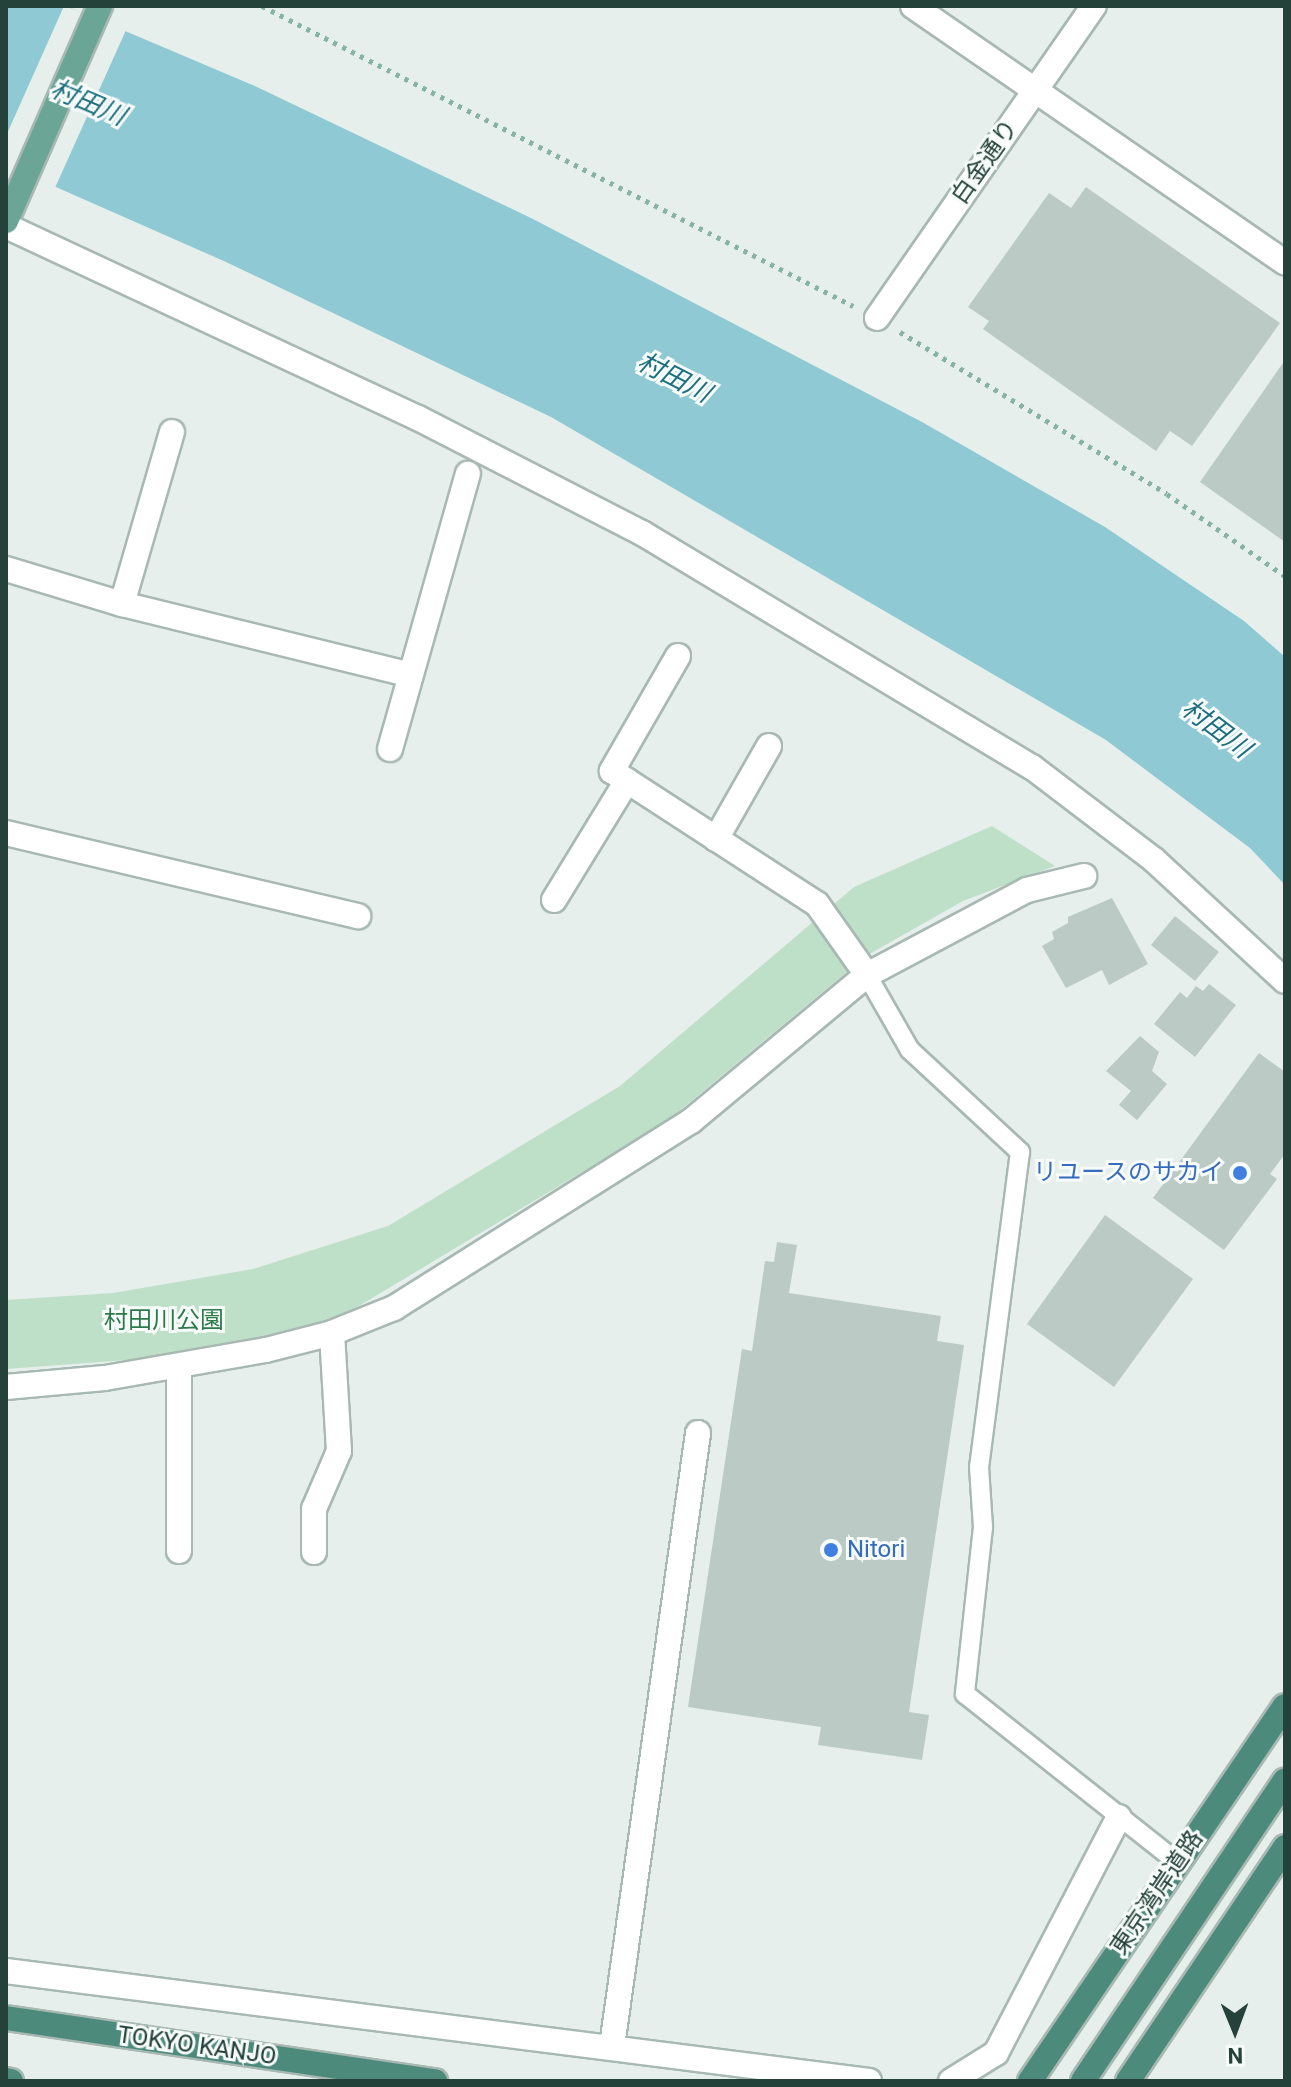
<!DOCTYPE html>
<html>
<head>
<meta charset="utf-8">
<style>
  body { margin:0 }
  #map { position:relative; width:1291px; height:2087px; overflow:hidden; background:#e6efeb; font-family:Roboto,"Noto Sans JP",sans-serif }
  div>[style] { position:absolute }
  .green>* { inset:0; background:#bfe0c8 }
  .water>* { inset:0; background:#8ec9d4 }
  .pier>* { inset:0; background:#e6efeb }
  .building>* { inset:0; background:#bbcac4 }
  .path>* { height:5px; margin-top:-2.5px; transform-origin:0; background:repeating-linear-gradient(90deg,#86b3a5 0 4px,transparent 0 10px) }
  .roads { filter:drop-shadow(2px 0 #a8b8b2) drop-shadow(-2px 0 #a8b8b2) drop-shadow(0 2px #a8b8b2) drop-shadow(0 -2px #a8b8b2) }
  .service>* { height:18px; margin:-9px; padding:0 9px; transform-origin:9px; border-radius:9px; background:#fff }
  .minor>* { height:24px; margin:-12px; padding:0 12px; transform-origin:12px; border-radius:12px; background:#fff }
  .tertiary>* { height:24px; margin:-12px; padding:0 12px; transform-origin:12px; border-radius:12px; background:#fff }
  .primary>* { height:24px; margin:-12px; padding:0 12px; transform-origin:12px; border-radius:12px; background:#6aa596 }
  .trunk>* { height:24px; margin:-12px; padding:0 12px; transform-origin:12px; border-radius:12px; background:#4c8a7c }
  .dots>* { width:22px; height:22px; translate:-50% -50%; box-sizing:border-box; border:4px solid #f7fbf9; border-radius:50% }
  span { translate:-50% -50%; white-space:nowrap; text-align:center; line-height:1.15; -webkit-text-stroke:6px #f7fbf9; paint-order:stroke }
  .street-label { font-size:24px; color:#24423a }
  .shop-label { font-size:24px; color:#366cbe }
  .right { translate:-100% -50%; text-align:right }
  .left { translate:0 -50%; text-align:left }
  .park-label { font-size:24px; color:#2d7a4b }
  .water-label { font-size:26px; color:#1c6f80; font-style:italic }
  .frame { position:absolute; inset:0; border:8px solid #24423a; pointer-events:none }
  .north { position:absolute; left:1195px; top:1991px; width:80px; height:80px; -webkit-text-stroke:6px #f7fbf9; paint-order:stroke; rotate:179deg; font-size:22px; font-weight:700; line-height:32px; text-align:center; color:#24423a }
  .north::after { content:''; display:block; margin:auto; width:28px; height:36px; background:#24423a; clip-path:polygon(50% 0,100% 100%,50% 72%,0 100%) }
</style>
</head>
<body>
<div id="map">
  <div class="green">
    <div style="clip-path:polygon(992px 826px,1055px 866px,963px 901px,866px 956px,667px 1121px,354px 1309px,287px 1334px,168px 1357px,6px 1369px,6px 1300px,113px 1293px,253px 1269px,388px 1226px,620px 1086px,854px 887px)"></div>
  </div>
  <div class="water">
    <div style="clip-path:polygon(6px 6px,66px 6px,257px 87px,533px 219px,922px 422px,1105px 527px,1244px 621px,1285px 657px,1285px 885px,1250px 848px,1106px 740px,551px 417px,226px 262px,6px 165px)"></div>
  </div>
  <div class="pier">
    <div style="clip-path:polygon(64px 6px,127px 28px,54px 190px,6px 169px,6px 136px)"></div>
  </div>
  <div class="building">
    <div style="clip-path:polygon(1086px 187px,1280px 323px,1192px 446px,1170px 431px,1156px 451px,983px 329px,989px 321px,968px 307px,1049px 193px,1071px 208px)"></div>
    <div style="clip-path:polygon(1285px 360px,1285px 542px,1200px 482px)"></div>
    <div style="clip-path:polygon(1112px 898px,1148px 964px,1109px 985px,1102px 970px,1066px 988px,1042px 946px,1054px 939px,1052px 932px,1068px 923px,1068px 917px)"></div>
    <div style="clip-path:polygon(1175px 916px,1219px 952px,1195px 981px,1151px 945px)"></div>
    <div style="clip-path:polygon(1209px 984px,1236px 1005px,1195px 1057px,1154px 1024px,1180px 992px,1187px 998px,1196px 986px,1203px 991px)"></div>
    <div style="clip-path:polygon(1140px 1036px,1159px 1052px,1152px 1071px,1167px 1084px,1137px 1120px,1119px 1105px,1131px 1091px,1106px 1071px)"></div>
    <div style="clip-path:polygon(1259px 1053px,1285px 1072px,1285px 1154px,1270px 1174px,1277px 1179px,1224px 1250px,1153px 1198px)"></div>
    <div style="clip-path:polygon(1105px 1215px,1193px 1279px,1114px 1387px,1027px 1324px)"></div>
    <div style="clip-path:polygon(777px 1242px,797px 1245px,789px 1293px,941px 1316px,937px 1341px,964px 1345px,909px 1712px,929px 1715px,922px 1760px,818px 1745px,821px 1727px,688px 1707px,742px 1349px,752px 1351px,765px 1261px,774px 1262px)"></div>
  </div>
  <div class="path">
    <div style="left:262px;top:6px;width:663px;rotate:26.91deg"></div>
    <div style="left:900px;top:332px;width:312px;rotate:31.2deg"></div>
    <div style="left:1167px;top:494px;width:144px;rotate:34.8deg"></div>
  </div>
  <div class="roads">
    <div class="service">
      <div style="left:867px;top:975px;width:86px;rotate:60.2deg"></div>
      <div style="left:910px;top:1050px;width:150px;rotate:42.8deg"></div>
      <div style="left:1020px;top:1152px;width:318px;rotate:97.4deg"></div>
      <div style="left:979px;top:1467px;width:60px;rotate:86.2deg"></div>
      <div style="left:983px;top:1527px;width:168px;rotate:96.2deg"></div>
      <div style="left:965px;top:1694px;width:270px;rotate:38.4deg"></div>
    </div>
    <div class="minor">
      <div style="left:913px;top:6px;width:452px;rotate:34.6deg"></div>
      <div style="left:6px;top:226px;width:455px;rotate:25deg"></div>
      <div style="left:418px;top:418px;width:252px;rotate:27.2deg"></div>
      <div style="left:642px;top:533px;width:455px;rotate:31deg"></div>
      <div style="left:1032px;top:767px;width:153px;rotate:37.3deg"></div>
      <div style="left:1154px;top:860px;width:178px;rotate:42.7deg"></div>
      <div style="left:6px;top:569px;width:121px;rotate:16.8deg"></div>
      <div style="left:122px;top:604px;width:297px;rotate:13.8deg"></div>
      <div style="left:122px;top:604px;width:179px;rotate:-73.8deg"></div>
      <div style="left:678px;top:656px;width:133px;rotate:119.9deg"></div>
      <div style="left:612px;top:771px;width:244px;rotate:33deg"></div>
      <div style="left:817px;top:904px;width:87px;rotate:54.8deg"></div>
      <div style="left:390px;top:749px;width:286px;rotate:-74.2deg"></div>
      <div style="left:6px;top:833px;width:362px;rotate:13.3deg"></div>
      <div style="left:716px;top:839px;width:107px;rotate:-60.3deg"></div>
      <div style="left:554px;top:900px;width:140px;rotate:-58.5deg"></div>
      <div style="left:179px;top:1366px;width:185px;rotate:90deg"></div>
      <div style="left:6px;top:1387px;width:99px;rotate:-5.2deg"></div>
      <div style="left:105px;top:1378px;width:163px;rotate:-9.9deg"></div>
      <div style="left:266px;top:1350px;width:68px;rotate:-14.4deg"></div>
      <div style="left:332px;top:1333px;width:67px;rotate:-22deg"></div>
      <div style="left:394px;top:1308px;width:351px;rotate:-32.2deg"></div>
      <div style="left:691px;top:1121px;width:229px;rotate:-39.7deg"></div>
      <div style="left:867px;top:975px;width:181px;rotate:-28deg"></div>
      <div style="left:1027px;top:890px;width:59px;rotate:-13.8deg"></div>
      <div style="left:314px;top:1552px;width:43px;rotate:-90deg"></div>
      <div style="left:314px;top:1509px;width:63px;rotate:-66.7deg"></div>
      <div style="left:339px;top:1451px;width:118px;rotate:-93.4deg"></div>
      <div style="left:6px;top:1971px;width:870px;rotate:7.26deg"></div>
      <div style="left:612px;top:2046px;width:619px;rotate:-82.01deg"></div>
      <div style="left:951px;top:2081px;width:53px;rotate:-31.9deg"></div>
      <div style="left:996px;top:2053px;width:266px;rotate:-62.5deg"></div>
    </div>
    <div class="tertiary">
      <div style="left:877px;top:318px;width:380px;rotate:-55.2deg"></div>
    </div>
    <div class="primary">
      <div style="left:6px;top:221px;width:235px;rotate:-66.4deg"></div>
    </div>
    <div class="trunk">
      <div style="left:6px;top:2018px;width:434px;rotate:8.4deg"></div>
      <div style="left:6px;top:2080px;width:5px;rotate:11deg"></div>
      <div style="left:1030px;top:2081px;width:453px;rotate:-55.8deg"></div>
      <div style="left:1083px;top:2081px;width:362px;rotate:-56.1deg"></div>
      <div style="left:1128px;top:2081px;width:282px;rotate:-56.1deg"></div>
    </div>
  </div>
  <div class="dots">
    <div style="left:1240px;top:1173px;background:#3f7fe0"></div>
    <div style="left:831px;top:1550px;background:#3f7fe0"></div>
  </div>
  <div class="street-label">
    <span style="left:985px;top:162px;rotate:-55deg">白金通り</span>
    <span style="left:1157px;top:1893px;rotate:-56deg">東京湾岸道路</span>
    <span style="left:197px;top:2046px;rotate:8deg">TOKYO KANJO</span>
  </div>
  <div class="shop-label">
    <span class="right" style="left:1224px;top:1173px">リユースのサカイ</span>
    <span class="left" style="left:847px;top:1550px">Nitori</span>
  </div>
  <div class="park-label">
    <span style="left:164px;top:1321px">村田川公園</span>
  </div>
  <div class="water-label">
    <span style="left:88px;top:103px;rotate:23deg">村田川</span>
    <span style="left:674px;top:378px;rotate:27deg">村田川</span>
    <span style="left:1216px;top:729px;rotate:37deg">村田川</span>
  </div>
  <div class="frame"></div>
  <div class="north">N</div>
</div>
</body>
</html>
